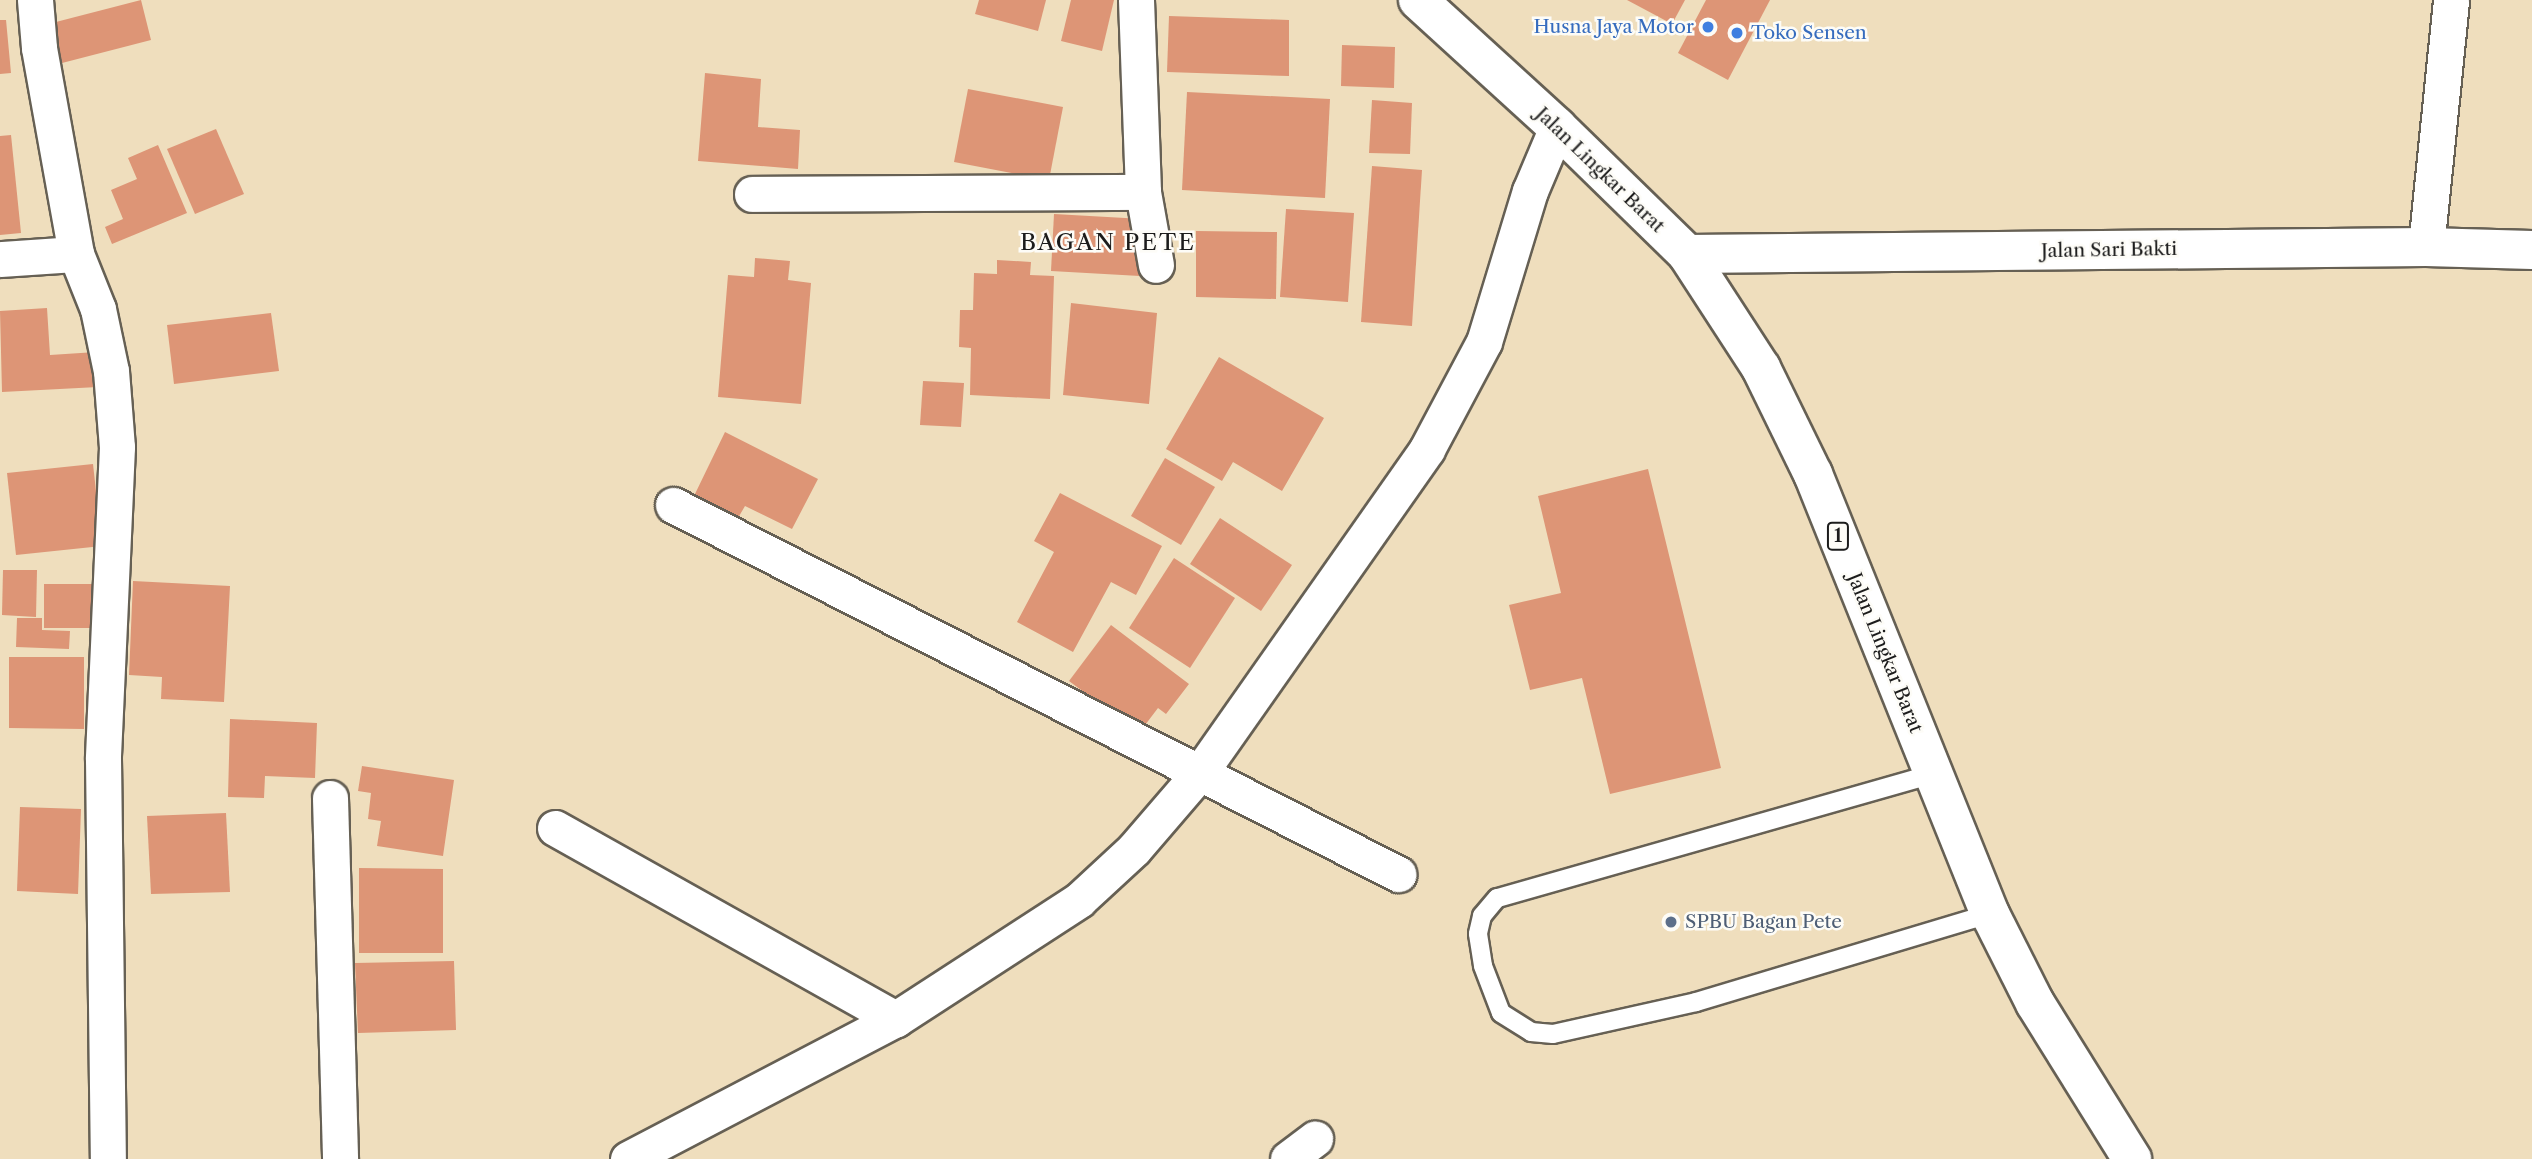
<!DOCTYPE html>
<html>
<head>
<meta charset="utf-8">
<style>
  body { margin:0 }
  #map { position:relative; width:2532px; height:1159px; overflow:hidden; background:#efdebd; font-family:"Libre Caslon Text",serif }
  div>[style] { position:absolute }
  .building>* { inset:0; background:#dd9576 }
  .roads { filter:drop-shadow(2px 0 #666054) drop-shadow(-2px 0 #666054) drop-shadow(0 2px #666054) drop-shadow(0 -2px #666054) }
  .service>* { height:18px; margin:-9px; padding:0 9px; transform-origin:9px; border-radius:9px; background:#fff }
  .minor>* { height:35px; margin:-17.5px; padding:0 17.5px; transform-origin:17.5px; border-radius:17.5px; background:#fff }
  .secondary>* { height:38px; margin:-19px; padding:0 19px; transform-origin:19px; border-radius:19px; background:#fff }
  .trunk>* { height:38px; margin:-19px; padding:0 19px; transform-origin:19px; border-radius:19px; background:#fff }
  .dots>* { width:19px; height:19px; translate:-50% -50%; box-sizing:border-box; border:4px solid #fdfcf7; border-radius:50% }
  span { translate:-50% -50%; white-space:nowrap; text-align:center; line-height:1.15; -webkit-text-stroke:5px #fdfcf7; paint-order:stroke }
  .shield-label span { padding:2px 5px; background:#fdfcf7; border:2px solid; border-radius:5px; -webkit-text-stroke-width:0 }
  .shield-label { font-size:18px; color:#1c1c1c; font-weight:700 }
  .shop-label { font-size:19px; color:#366cbe }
  .right { translate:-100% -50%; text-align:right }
  .left { translate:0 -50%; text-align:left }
  .street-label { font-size:19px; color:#1c1c1c }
  .service-label { font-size:19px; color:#4e5e75 }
  .quarter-label { font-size:23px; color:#1c1c1c; letter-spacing:2px }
</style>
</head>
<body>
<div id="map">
  <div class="building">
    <div style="clip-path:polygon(141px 0,151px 40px,62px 63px,52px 23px)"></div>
    <div style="clip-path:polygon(979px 0,1046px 0,1038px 31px,975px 14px)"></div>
    <div style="clip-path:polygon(1071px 0,1114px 0,1102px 51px,1061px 41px)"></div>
    <div style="clip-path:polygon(1627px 0,1685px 0,1672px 24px)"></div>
    <div style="clip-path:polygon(1706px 0,1770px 0,1728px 80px,1678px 53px)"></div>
    <div style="clip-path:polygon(1169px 16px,1289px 20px,1289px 76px,1167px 72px)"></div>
    <div style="clip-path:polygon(0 20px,6px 20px,11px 73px,0 74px)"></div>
    <div style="clip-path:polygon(1342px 45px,1395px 47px,1394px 88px,1341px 86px)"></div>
    <div style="clip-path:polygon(705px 73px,761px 79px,758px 127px,800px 130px,798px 169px,698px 161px)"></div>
    <div style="clip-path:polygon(968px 89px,1063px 107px,1049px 180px,954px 162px)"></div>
    <div style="clip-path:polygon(1187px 92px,1330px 99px,1325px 198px,1182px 190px)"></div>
    <div style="clip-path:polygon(1372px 100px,1412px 103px,1410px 154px,1369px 153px)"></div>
    <div style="clip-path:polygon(216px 129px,244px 194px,195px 214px,167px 149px)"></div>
    <div style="clip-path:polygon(11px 135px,21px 233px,0 235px,0 136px)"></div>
    <div style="clip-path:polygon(158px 145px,187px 213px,112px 244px,105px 227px,123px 219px,111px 190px,137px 179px,128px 158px)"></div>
    <div style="clip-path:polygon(1372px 166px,1422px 170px,1412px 326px,1361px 322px)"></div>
    <div style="clip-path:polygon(1286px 209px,1354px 213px,1348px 302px,1280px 297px)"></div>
    <div style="clip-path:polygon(1054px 214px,1143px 219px,1140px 276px,1051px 271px)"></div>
    <div style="clip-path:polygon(1196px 231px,1277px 232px,1276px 299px,1196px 297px)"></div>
    <div style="clip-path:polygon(755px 258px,790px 261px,788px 280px,811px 283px,801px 404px,718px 397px,728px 275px,754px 277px)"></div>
    <div style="clip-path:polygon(997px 260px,1031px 262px,1030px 275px,1054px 276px,1050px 399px,970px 395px,971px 348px,959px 347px,960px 310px,973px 310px,974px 273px,997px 274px)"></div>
    <div style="clip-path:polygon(1071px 303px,1157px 313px,1149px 404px,1063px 395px)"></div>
    <div style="clip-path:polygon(47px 308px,50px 355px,96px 352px,98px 387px,2px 392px,0 311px)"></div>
    <div style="clip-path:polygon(271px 313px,279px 371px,174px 384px,167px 325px)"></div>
    <div style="clip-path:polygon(1219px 357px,1324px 418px,1282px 491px,1233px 462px,1222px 481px,1166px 449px)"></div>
    <div style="clip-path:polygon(923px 381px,964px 383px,961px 427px,920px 425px)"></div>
    <div style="clip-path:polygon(725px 432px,818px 479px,792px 529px,745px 506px,738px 518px,694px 496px)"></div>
    <div style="clip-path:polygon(1165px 458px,1215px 487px,1181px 545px,1131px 516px)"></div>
    <div style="clip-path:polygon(93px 464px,102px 546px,16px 555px,7px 473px)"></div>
    <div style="clip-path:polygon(1648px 469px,1721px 768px,1610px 794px,1582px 678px,1530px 690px,1509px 605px,1561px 593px,1538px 496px)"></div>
    <div style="clip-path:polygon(1060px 493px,1162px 546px,1136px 595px,1111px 582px,1073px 652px,1017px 622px,1054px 552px,1034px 541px)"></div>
    <div style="clip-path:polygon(1220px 518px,1292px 565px,1261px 611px,1190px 564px)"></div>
    <div style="clip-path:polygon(1174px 558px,1235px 598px,1190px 668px,1129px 628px)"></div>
    <div style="clip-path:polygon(3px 570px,37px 570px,36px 617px,2px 615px)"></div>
    <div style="clip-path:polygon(133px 581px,230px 586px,224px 702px,161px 699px,162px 677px,129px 675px)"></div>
    <div style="clip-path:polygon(44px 584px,94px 584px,94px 628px,44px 628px)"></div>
    <div style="clip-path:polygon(17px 618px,42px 618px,42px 630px,70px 631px,69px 649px,16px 647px)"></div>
    <div style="clip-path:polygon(1111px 625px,1189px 684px,1166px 714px,1158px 708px,1139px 733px,1069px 681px)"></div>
    <div style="clip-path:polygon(9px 657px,84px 657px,84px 729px,9px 728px)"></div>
    <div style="clip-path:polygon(230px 719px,317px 723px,315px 778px,265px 776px,264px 798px,228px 797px)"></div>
    <div style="clip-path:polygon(362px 766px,454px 780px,443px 856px,377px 846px,381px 821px,368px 819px,371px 793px,358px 791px)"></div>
    <div style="clip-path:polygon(20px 807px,81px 809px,78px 894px,17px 891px)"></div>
    <div style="clip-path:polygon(226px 813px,230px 892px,151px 894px,147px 816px)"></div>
    <div style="clip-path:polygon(359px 868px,443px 869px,443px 953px,359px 953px)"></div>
    <div style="clip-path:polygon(454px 961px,456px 1030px,358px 1033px,355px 963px)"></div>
  </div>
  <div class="roads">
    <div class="service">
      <div style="left:1933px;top:774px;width:453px;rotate:164.1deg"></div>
      <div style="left:1497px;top:898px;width:23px;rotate:130deg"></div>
      <div style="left:1482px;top:916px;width:18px;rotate:103deg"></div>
      <div style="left:1478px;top:934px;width:32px;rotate:81deg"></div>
      <div style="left:1483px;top:966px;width:50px;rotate:69deg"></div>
      <div style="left:1501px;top:1013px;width:36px;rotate:32deg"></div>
      <div style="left:1531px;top:1032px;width:22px;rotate:5deg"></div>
      <div style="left:1553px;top:1034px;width:147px;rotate:-12.6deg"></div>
      <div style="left:1696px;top:1002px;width:307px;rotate:-16.7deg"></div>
    </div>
    <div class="minor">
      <div style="left:35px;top:0;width:48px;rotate:85.2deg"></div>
      <div style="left:39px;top:48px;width:209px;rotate:79.8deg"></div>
      <div style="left:76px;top:254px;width:59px;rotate:68.2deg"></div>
      <div style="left:98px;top:309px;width:63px;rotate:78.2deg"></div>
      <div style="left:111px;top:371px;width:76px;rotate:85.5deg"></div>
      <div style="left:117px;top:447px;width:312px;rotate:92.6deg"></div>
      <div style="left:103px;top:759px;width:400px;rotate:89.3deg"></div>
      <div style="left:1136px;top:0;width:192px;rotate:87.9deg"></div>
      <div style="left:1143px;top:192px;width:74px;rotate:79.9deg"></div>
      <div style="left:752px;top:194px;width:391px;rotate:-0.3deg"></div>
      <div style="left:2426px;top:247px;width:248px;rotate:-84.2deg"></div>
      <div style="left:0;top:259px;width:76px;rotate:-3.8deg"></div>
      <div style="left:673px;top:505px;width:814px;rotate:26.97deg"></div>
      <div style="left:330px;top:798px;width:361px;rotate:88.4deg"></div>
      <div style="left:555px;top:828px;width:391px;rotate:29.3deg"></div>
      <div style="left:628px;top:1159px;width:302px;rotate:-27.6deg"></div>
      <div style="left:896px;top:1019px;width:218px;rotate:-33deg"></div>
      <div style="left:1079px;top:900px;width:75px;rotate:-42.8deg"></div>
      <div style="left:1134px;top:849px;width:103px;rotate:-49.3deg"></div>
      <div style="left:1201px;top:771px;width:393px;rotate:-54.9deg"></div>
      <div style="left:1427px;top:449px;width:121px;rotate:-62deg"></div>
      <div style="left:1484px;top:342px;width:158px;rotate:-73.1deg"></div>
      <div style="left:1530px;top:191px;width:69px;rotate:-67.1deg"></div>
      <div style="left:1288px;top:1159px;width:34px;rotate:-37deg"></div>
    </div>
    <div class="secondary">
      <div style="left:1687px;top:254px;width:739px;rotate:-0.54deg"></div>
      <div style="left:2426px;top:247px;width:106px;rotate:1.6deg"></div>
    </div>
    <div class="trunk">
      <div style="left:1418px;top:0;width:188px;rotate:42.4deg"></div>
      <div style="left:1557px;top:127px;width:182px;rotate:44.3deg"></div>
      <div style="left:1687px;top:254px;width:136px;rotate:57deg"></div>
      <div style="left:1761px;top:368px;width:118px;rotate:63.9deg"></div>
      <div style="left:1813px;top:474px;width:474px;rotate:68.1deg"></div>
      <div style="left:1990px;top:914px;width:100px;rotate:63.2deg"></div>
      <div style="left:2035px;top:1003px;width:184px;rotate:58.1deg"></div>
    </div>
  </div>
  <div class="dots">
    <div style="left:1708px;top:27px;background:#3f7fe0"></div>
    <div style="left:1737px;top:33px;background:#3f7fe0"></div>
    <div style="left:1671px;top:922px;background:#5c6f8a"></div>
  </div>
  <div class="shield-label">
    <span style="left:1838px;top:536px">1</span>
  </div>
  <div class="shop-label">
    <span class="right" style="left:1694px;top:27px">Husna Jaya Motor</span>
    <span class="left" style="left:1751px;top:33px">Toko Sensen</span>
  </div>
  <div class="street-label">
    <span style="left:1600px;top:170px;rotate:44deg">Jalan Lingkar Barat</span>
    <span style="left:2109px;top:250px;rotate:-1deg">Jalan Sari Bakti</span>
    <span style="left:1885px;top:653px;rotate:68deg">Jalan Lingkar Barat</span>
  </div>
  <div class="service-label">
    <span class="left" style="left:1685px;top:922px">SPBU Bagan Pete</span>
  </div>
  <div class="quarter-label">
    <span style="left:1108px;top:242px">BAGAN PETE</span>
  </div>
</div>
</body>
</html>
